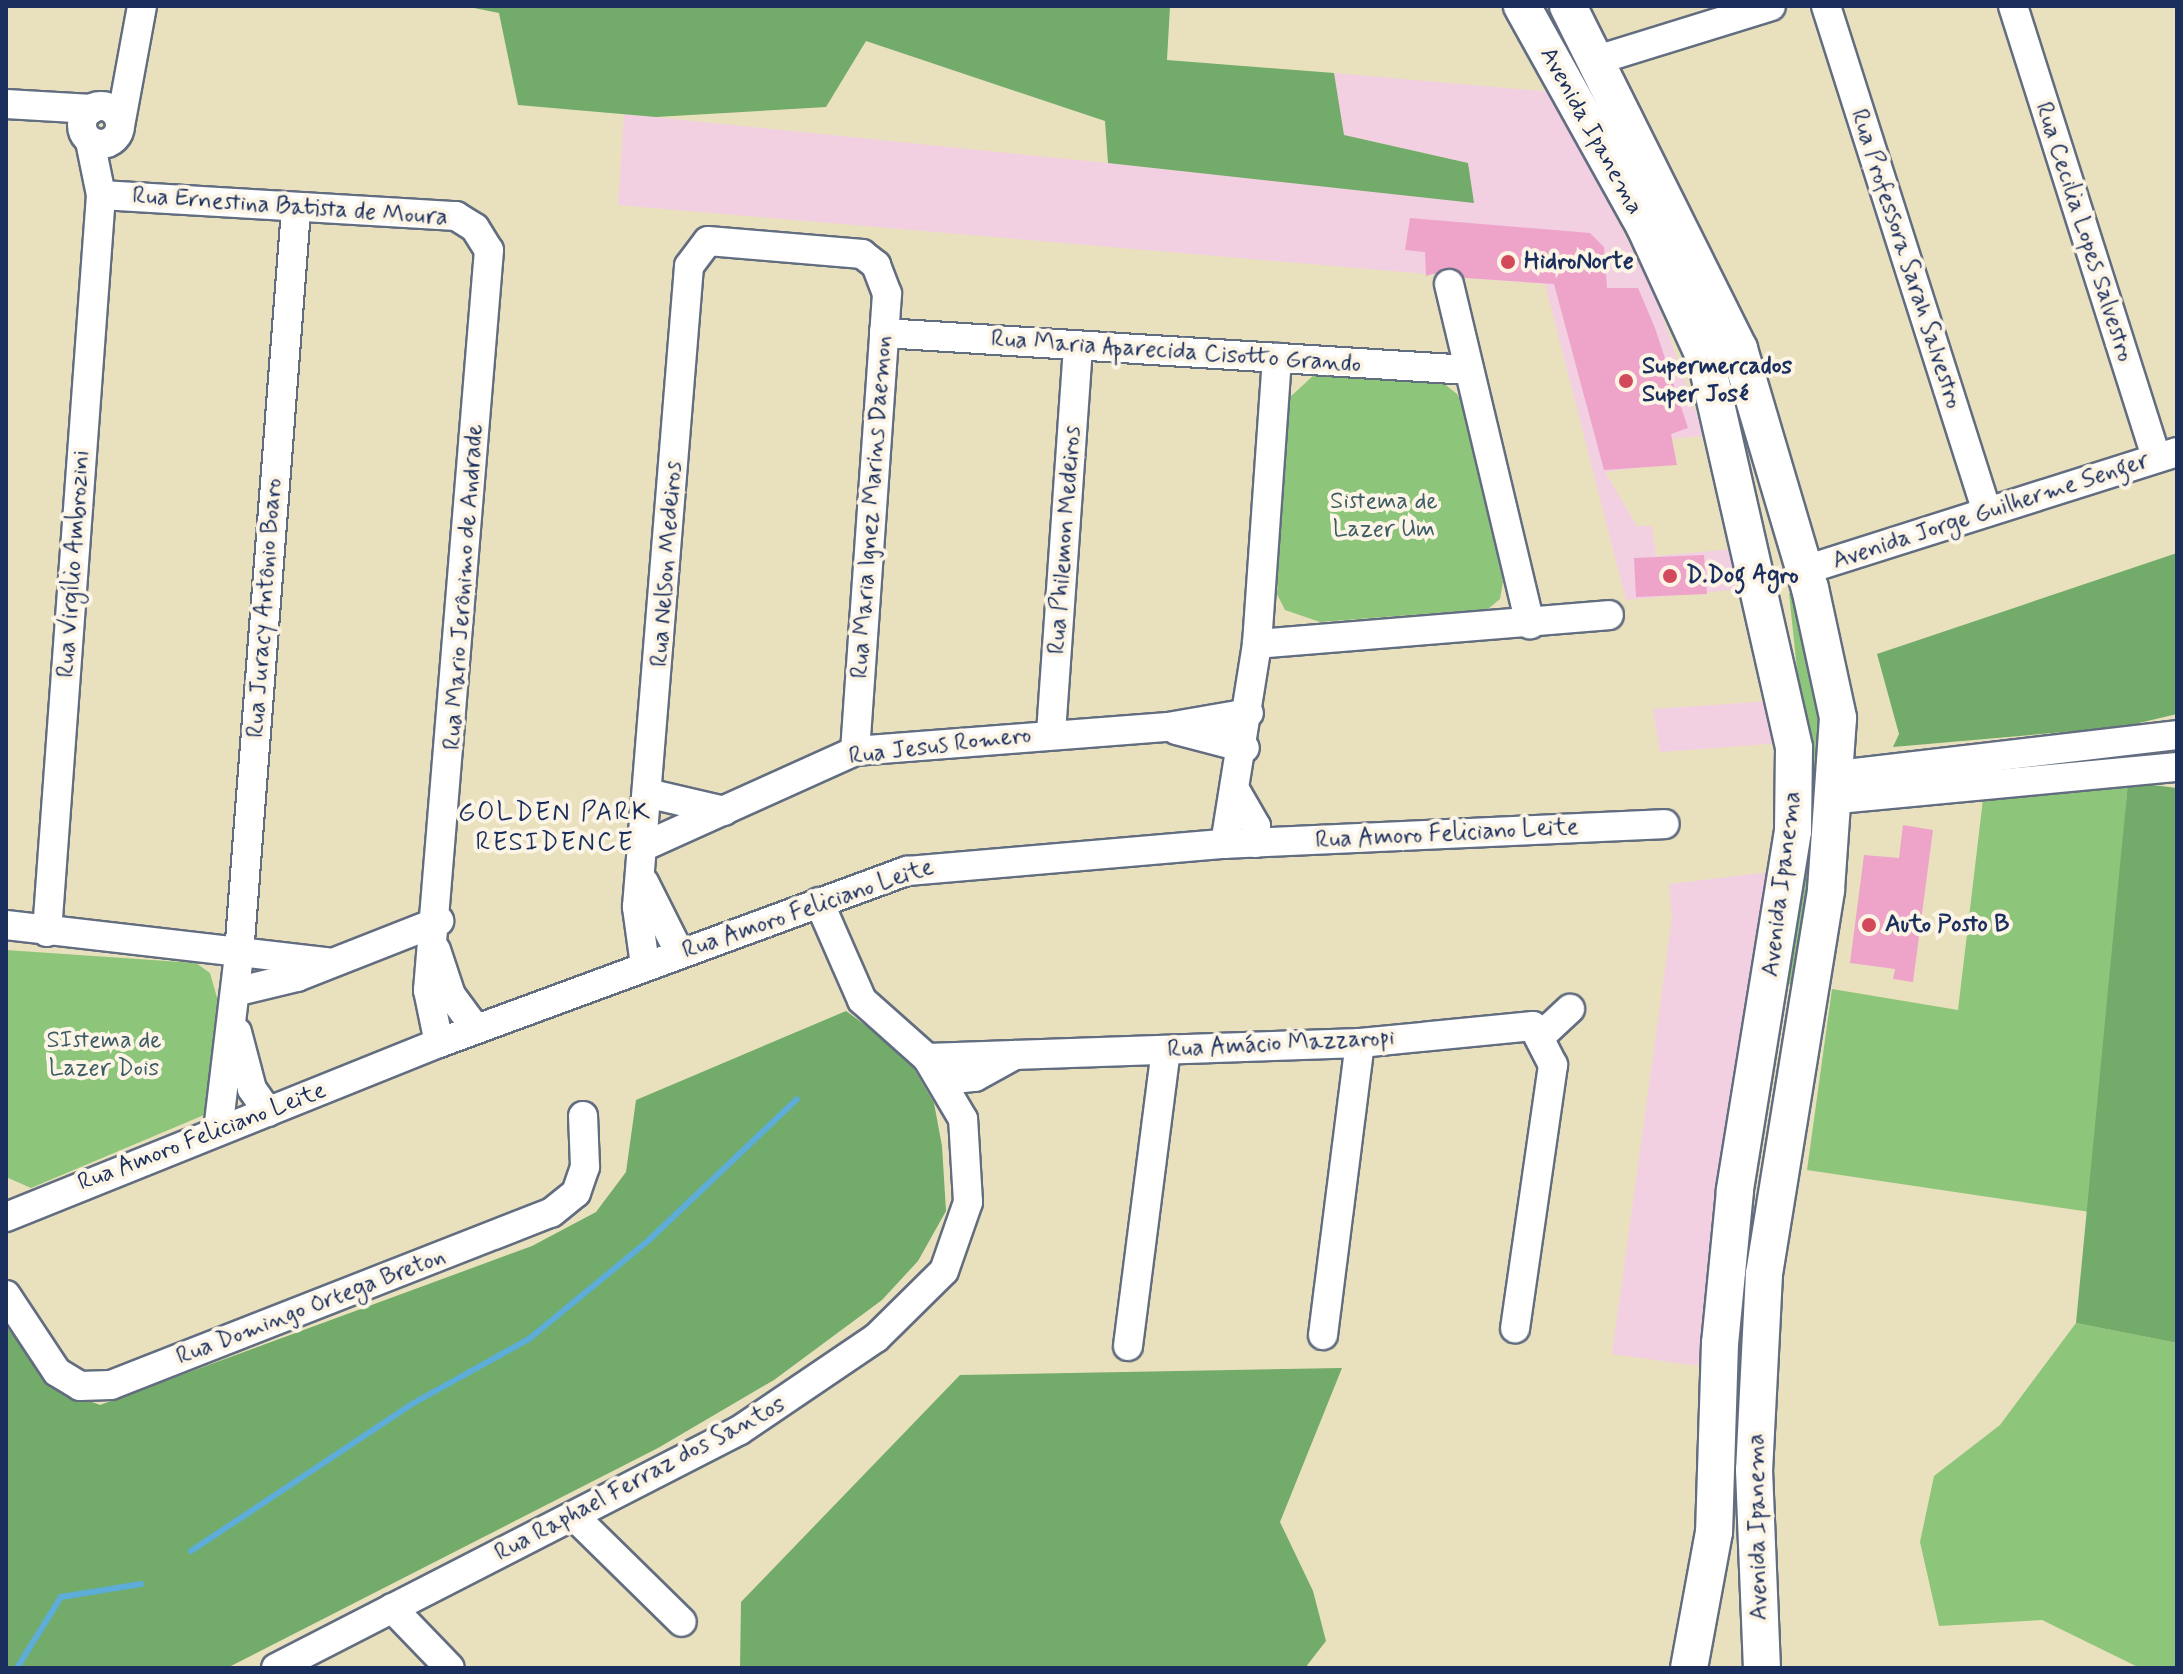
<!DOCTYPE html>
<html>
<head>
<meta charset="utf-8">
<style>
  body { margin:0 }
  #map { position:relative; width:2183px; height:1674px; overflow:hidden; background:#e9e1be; font-family:Mynerve,sans-serif }
  div>[style] { position:absolute }
  .built>* { inset:0; background:#f2d0e2 }
  .green>* { inset:0; background:#8dc67a }
  .forest>* { inset:0; background:#72ab6a }
  .stream>* { height:6px; margin:-3px; padding:0 3px; transform-origin:3px; border-radius:3px; background:#5eadd8 }
  .building>* { inset:0; background:#eea3c9 }
  .roads { filter:drop-shadow(2px 0 #636d80) drop-shadow(-2px 0 #636d80) drop-shadow(0 2px #636d80) drop-shadow(0 -2px #636d80) }
  .minor>* { height:28px; margin:-14px; padding:0 14px; transform-origin:14px; border-radius:14px; background:#fff }
  .minor>.ring { margin:-14px; padding:0; box-sizing:content-box; background:none; border:28px solid #fff; border-radius:50% }
  .major>* { height:36px; margin:-18px; padding:0 18px; transform-origin:18px; border-radius:18px; background:#fff }
  .dots>* { width:22px; height:22px; translate:-50% -50%; box-sizing:border-box; border:4px solid #fcf5e5; border-radius:50% }
  span { translate:-50% -50%; white-space:nowrap; text-align:center; line-height:1.15; -webkit-text-stroke:8px #fcf5e5; paint-order:stroke }
  .street-label { font-size:24px; color:#1b2f5e }
  .poi-label { font-size:24px; color:#1b2f5e; font-weight:700 }
  .left { translate:0 -50%; text-align:left }
  .park-label { font-size:24px; color:#3d5c66 }
  .neighbourhood-label { font-size:26px; color:#1b2f5e; letter-spacing:2px }
  .frame { position:absolute; inset:0; border:8px solid #1b2f5e; pointer-events:none }
</style>
</head>
<body>
<div id="map">
  <div class="built">
    <div style="clip-path:polygon(1334px 73px,1552px 92px,1654px 292px,1704px 436px,1668px 439px,1671px 463px,1605px 472px,1637px 526px,1652px 526px,1656px 556px,1733px 549px,1744px 589px,1626px 600px,1545px 284px,618px 205px,624px 114px,1473px 200px,1468px 163px,1343px 135px)"></div>
    <div style="clip-path:polygon(1772px 701px,1782px 743px,1660px 752px,1653px 709px)"></div>
    <div style="clip-path:polygon(1778px 871px,1698px 1366px,1612px 1354px,1672px 918px,1669px 884px)"></div>
  </div>
  <div class="green">
    <div style="clip-path:polygon(1315px 374px,1442px 382px,1457px 394px,1467px 409px,1503px 582px,1500px 599px,1488px 609px,1320px 622px,1285px 610px,1277px 594px,1288px 399px)"></div>
    <div style="clip-path:polygon(1789px 593px,1796px 595px,1817px 704px,1820px 769px,1798px 985px,1783px 983px,1808px 775px)"></div>
    <div style="clip-path:polygon(2128px 782px,2090px 1212px,1807px 1170px,1832px 989px,1958px 1010px,1983px 799px)"></div>
    <div style="clip-path:polygon(6px 950px,196px 963px,210px 973px,218px 1001px,213px 1095px,204px 1115px,31px 1188px,6px 1177px)"></div>
    <div style="clip-path:polygon(2076px 1323px,2177px 1343px,2177px 1668px,2140px 1668px,2042px 1620px,1939px 1626px,1920px 1542px,1934px 1476px,2000px 1425px)"></div>
  </div>
  <div class="forest">
    <div style="clip-path:polygon(464px 6px,1170px 6px,1167px 60px,1334px 73px,1344px 135px,1468px 163px,1474px 203px,1108px 163px,1105px 121px,866px 41px,826px 107px,656px 117px,518px 105px,499px 13px)"></div>
    <div style="clip-path:polygon(2177px 553px,2177px 714px,2122px 727px,1893px 747px,1899px 734px,1877px 654px)"></div>
    <div style="clip-path:polygon(2128px 782px,2177px 788px,2177px 1343px,2076px 1323px)"></div>
    <div style="clip-path:polygon(846px 1011px,906px 1055px,934px 1103px,942px 1146px,946px 1211px,918px 1261px,882px 1300px,774px 1380px,658px 1448px,227px 1668px,6px 1668px,6px 1326px,53px 1387px,100px 1405px,532px 1246px,596px 1212px,626px 1172px,636px 1100px)"></div>
    <div style="clip-path:polygon(1342px 1368px,1280px 1522px,1313px 1591px,1326px 1641px,1305px 1668px,740px 1668px,741px 1602px,960px 1375px)"></div>
  </div>
  <div class="stream">
    <div style="left:191px;top:1551px;width:265px;rotate:-33.6deg"></div>
    <div style="left:412px;top:1404px;width:134px;rotate:-29.1deg"></div>
    <div style="left:529px;top:1339px;width:156px;rotate:-39.5deg"></div>
    <div style="left:649px;top:1240px;width:204px;rotate:-43.6deg"></div>
    <div style="left:17px;top:1668px;width:84px;rotate:-58.2deg"></div>
    <div style="left:61px;top:1597px;width:81px;rotate:-9.2deg"></div>
  </div>
  <div class="building">
    <div style="clip-path:polygon(1410px 218px,1590px 233px,1604px 247px,1607px 288px,1638px 288px,1655px 328px,1688px 428px,1671px 434px,1677px 465px,1604px 470px,1554px 284px,1465px 278px,1453px 268px,1426px 276px,1425px 252px,1405px 250px)"></div>
    <div style="clip-path:polygon(1704px 555px,1707px 594px,1636px 597px,1634px 558px)"></div>
    <div style="clip-path:polygon(1903px 825px,1933px 830px,1913px 982px,1893px 979px,1895px 969px,1850px 963px,1864px 855px,1899px 858px)"></div>
  </div>
  <div class="roads">
    <div class="minor">
      <div style="left:1826px;top:6px;width:531px;rotate:72.35deg"></div>
      <div style="left:2013px;top:6px;width:474px;rotate:72.4deg"></div>
      <div style="left:1597px;top:60px;width:182px;rotate:-17.2deg"></div>
      <div style="left:6px;top:104px;width:86px;rotate:3.3deg"></div>
      <div class="ring" style="left:82px;top:106px;width:10px;height:10px"></div>
      <div style="left:120px;top:126px;width:122px;rotate:-79.6deg"></div>
      <div style="left:101px;top:195px;width:356px;rotate:3.4deg"></div>
      <div style="left:456px;top:216px;width:22px;rotate:32deg"></div>
      <div style="left:475px;top:228px;width:26px;rotate:58deg"></div>
      <div style="left:489px;top:250px;width:743px;rotate:94.71deg"></div>
      <div style="left:428px;top:990px;width:54px;rotate:78.3deg"></div>
      <div style="left:1449px;top:284px;width:350px;rotate:76.6deg"></div>
      <div style="left:884px;top:333px;width:586px;rotate:3.62deg"></div>
      <div style="left:1805px;top:570px;width:390px;rotate:-17.6deg"></div>
      <div style="left:1257px;top:644px;width:353px;rotate:-4.7deg"></div>
      <div style="left:1176px;top:730px;width:71px;rotate:14.6deg"></div>
      <div style="left:1051px;top:733px;width:387px;rotate:-86deg"></div>
      <div style="left:1838px;top:775px;width:341px;rotate:-6.7deg"></div>
      <div style="left:1237px;top:793px;width:38px;rotate:60deg"></div>
      <div style="left:1256px;top:826px;width:17px;rotate:93deg"></div>
      <div style="left:651px;top:794px;width:75px;rotate:13.1deg"></div>
      <div style="left:1838px;top:799px;width:341px;rotate:-5.4deg"></div>
      <div style="left:1225px;top:844px;width:203px;rotate:-80.9deg"></div>
      <div style="left:1257px;top:644px;width:287px;rotate:-86deg"></div>
      <div style="left:647px;top:845px;width:228px;rotate:-24.3deg"></div>
      <div style="left:855px;top:751px;width:314px;rotate:-4.4deg"></div>
      <div style="left:1168px;top:727px;width:82px;rotate:-9.8deg"></div>
      <div style="left:644px;top:882px;width:78px;rotate:63.4deg"></div>
      <div style="left:6px;top:925px;width:323px;rotate:6.6deg"></div>
      <div style="left:47px;top:932px;width:739px;rotate:-85.81deg"></div>
      <div style="left:101px;top:195px;width:55px;rotate:-101.5deg"></div>
      <div style="left:436px;top:950px;width:47px;rotate:71.6deg"></div>
      <div style="left:451px;top:995px;width:42px;rotate:53.7deg"></div>
      <div style="left:645px;top:965px;width:59px;rotate:-97.9deg"></div>
      <div style="left:637px;top:907px;width:643px;rotate:-85.36deg"></div>
      <div style="left:689px;top:266px;width:31px;rotate:-53deg"></div>
      <div style="left:708px;top:241px;width:155px;rotate:4.8deg"></div>
      <div style="left:862px;top:254px;width:18px;rotate:38deg"></div>
      <div style="left:876px;top:265px;width:31px;rotate:69deg"></div>
      <div style="left:887px;top:294px;width:458px;rotate:94deg"></div>
      <div style="left:235px;top:992px;width:64px;rotate:-13.6deg"></div>
      <div style="left:297px;top:977px;width:153px;rotate:-21.5deg"></div>
      <div style="left:237px;top:1032px;width:59px;rotate:75.3deg"></div>
      <div style="left:252px;top:1089px;width:28px;rotate:55deg"></div>
      <div style="left:1543px;top:1034px;width:37px;rotate:-43deg"></div>
      <div style="left:927px;top:1058px;width:433px;rotate:-2deg"></div>
      <div style="left:1360px;top:1043px;width:174px;rotate:-5.6deg"></div>
      <div style="left:1533px;top:1026px;width:44px;rotate:62.9deg"></div>
      <div style="left:1553px;top:1065px;width:266px;rotate:98.2deg"></div>
      <div style="left:945px;top:1080px;width:30px;rotate:-6deg"></div>
      <div style="left:975px;top:1077px;width:46px;rotate:-28.8deg"></div>
      <div style="left:218px;top:1131px;width:178px;rotate:-83.2deg"></div>
      <div style="left:239px;top:954px;width:746px;rotate:-85.62deg"></div>
      <div style="left:6px;top:1217px;width:467px;rotate:-21.9deg"></div>
      <div style="left:439px;top:1043px;width:499px;rotate:-20.2deg"></div>
      <div style="left:907px;top:871px;width:319px;rotate:-4.9deg"></div>
      <div style="left:1225px;top:844px;width:440px;rotate:-2.6deg"></div>
      <div style="left:6px;top:1295px;width:92px;rotate:56.5deg"></div>
      <div style="left:57px;top:1372px;width:27px;rotate:31deg"></div>
      <div style="left:80px;top:1386px;width:31px;rotate:-2deg"></div>
      <div style="left:111px;top:1385px;width:472px;rotate:-21.4deg"></div>
      <div style="left:551px;top:1213px;width:32px;rotate:-39deg"></div>
      <div style="left:576px;top:1193px;width:28px;rotate:-71deg"></div>
      <div style="left:585px;top:1167px;width:51px;rotate:-92.2deg"></div>
      <div style="left:1323px;top:1335px;width:294px;rotate:-82.8deg"></div>
      <div style="left:1128px;top:1346px;width:298px;rotate:-82.7deg"></div>
      <div style="left:576px;top:1518px;width:148px;rotate:44.5deg"></div>
      <div style="left:392px;top:1608px;width:83px;rotate:46deg"></div>
      <div style="left:276px;top:1668px;width:521px;rotate:-27.15deg"></div>
      <div style="left:740px;top:1430px;width:164px;rotate:-34.1deg"></div>
      <div style="left:876px;top:1338px;width:95px;rotate:-44.6deg"></div>
      <div style="left:944px;top:1271px;width:73px;rotate:-70.8deg"></div>
      <div style="left:968px;top:1202px;width:83px;rotate:-93.4deg"></div>
      <div style="left:963px;top:1119px;width:71px;rotate:-120.5deg"></div>
      <div style="left:927px;top:1058px;width:87px;rotate:-138.3deg"></div>
      <div style="left:862px;top:1000px;width:107px;rotate:-113.7deg"></div>
    </div>
    <div class="major">
      <div style="left:1522px;top:6px;width:253px;rotate:60.9deg"></div>
      <div style="left:1645px;top:227px;width:146px;rotate:65.4deg"></div>
      <div style="left:1706px;top:360px;width:398px;rotate:77.2deg"></div>
      <div style="left:1794px;top:748px;width:83px;rotate:90.7deg"></div>
      <div style="left:1793px;top:831px;width:365px;rotate:99.2deg"></div>
      <div style="left:1735px;top:1191px;width:153px;rotate:95.6deg"></div>
      <div style="left:1720px;top:1343px;width:189px;rotate:91.8deg"></div>
      <div style="left:1714px;top:1532px;width:138px;rotate:100.4deg"></div>
      <div style="left:1568px;top:6px;width:383px;rotate:63.5deg"></div>
      <div style="left:1739px;top:349px;width:249px;rotate:73.5deg"></div>
      <div style="left:1810px;top:588px;width:133px;rotate:77.8deg"></div>
      <div style="left:1838px;top:718px;width:173px;rotate:94deg"></div>
      <div style="left:1826px;top:891px;width:388px;rotate:99.2deg"></div>
      <div style="left:1764px;top:1274px;width:196px;rotate:92.9deg"></div>
      <div style="left:1754px;top:1470px;width:198px;rotate:87.7deg"></div>
    </div>
  </div>
  <div class="dots">
    <div style="left:1508px;top:262px;background:#d1495b"></div>
    <div style="left:1626px;top:381px;background:#d1495b"></div>
    <div style="left:1670px;top:576px;background:#d1495b"></div>
    <div style="left:1869px;top:925px;background:#d1495b"></div>
  </div>
  <div class="street-label">
    <span style="left:1591px;top:131px;rotate:61deg">Avenida Ipanema</span>
    <span style="left:290px;top:207px;rotate:4deg">Rua Ernestina Batista de Moura</span>
    <span style="left:2084px;top:232px;rotate:72deg">Rua Cecilia Lopes Salvestro</span>
    <span style="left:1906px;top:259px;rotate:72deg">Rua Professora Sarah Salvestro</span>
    <span style="left:1176px;top:352px;rotate:4deg">Rua Maria Aparecida Cisotto Grando</span>
    <span style="left:872px;top:507px;rotate:-86deg">Rua Maria Ignez Marins Daemon</span>
    <span style="left:1991px;top:511px;rotate:-18deg">Avenida Jorge Guilherme Senger</span>
    <span style="left:1065px;top:540px;rotate:-86deg">Rua Philemon Medeiros</span>
    <span style="left:74px;top:564px;rotate:-86deg">Rua Virgílio Ambrozini</span>
    <span style="left:667px;top:564px;rotate:-86deg">Rua Nelson Medeiros</span>
    <span style="left:464px;top:587px;rotate:-86deg">Rua Mario Jerônimo de Andrade</span>
    <span style="left:265px;top:608px;rotate:-86deg">Rua Juracy Antônio Boaro</span>
    <span style="left:940px;top:746px;rotate:-7deg">Rua Jesus Romero</span>
    <span style="left:1447px;top:834px;rotate:-3deg">Rua Amoro Feliciano Leite</span>
    <span style="left:1782px;top:884px;rotate:-83deg">Avenida Ipanema</span>
    <span style="left:808px;top:909px;rotate:-19deg">Rua Amoro Feliciano Leite</span>
    <span style="left:1281px;top:1044px;rotate:-3deg">Rua Amácio Mazzaropi</span>
    <span style="left:202px;top:1137px;rotate:-21deg">Rua Amoro Feliciano Leite</span>
    <span style="left:311px;top:1307px;rotate:-21deg">Rua Domingo Ortega Breton</span>
    <span style="left:640px;top:1479px;rotate:-28deg">Rua Raphael Ferraz dos Santos</span>
    <span style="left:1758px;top:1527px;rotate:-91deg">Avenida Ipanema</span>
  </div>
  <div class="poi-label">
    <span class="left" style="left:1524px;top:262px">HidroNorte</span>
    <span class="left" style="left:1642px;top:381px">Supermercados<br>Super José</span>
    <span class="left" style="left:1686px;top:576px">D.Dog Agro</span>
    <span class="left" style="left:1885px;top:925px">Auto Posto B</span>
  </div>
  <div class="park-label">
    <span style="left:1384px;top:516px">Sistema de<br>Lazer Um</span>
    <span style="left:104px;top:1055px">SIstema de<br>Lazer Dois</span>
  </div>
  <div class="neighbourhood-label">
    <span style="left:555px;top:829px">GOLDEN PARK<br>RESIDENCE</span>
  </div>
  <div class="frame"></div>
</div>
</body>
</html>
